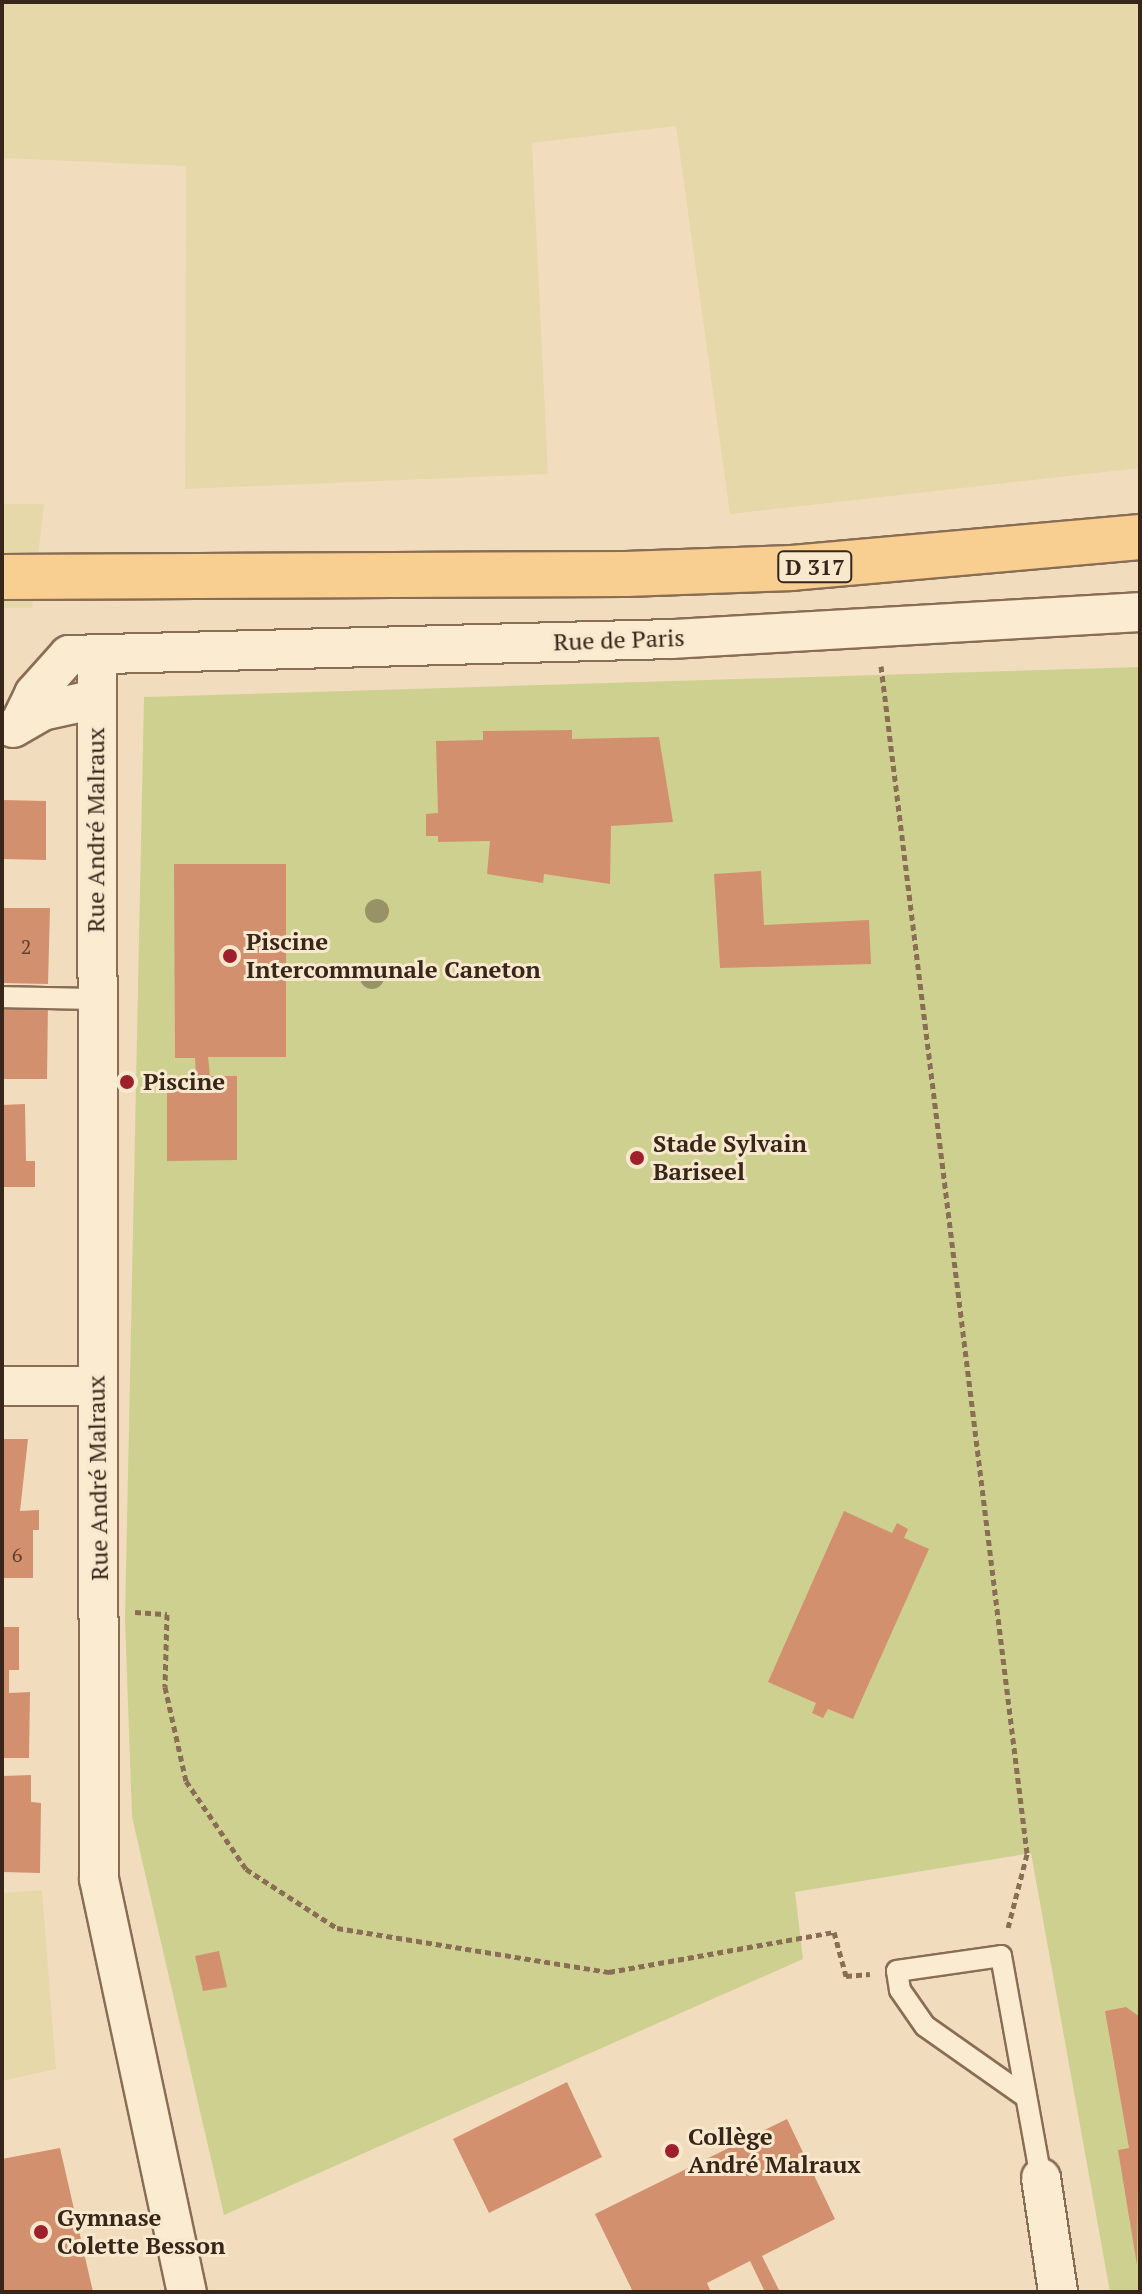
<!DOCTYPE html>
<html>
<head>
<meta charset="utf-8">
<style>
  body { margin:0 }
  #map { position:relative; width:1142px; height:2294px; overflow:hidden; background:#f1ddbd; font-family:"PT Serif",serif }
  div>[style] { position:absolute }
  .farmland>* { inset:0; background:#e7d8aa }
  .green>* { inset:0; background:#ced090 }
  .building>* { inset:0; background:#d3906f }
  .path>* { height:5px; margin-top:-2.5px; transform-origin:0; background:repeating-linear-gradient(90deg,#8a6d55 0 6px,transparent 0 10px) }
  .roads { filter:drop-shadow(2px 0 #8a6d55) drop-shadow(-2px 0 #8a6d55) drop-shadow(0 2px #8a6d55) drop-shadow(0 -2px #8a6d55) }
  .service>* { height:20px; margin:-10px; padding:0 10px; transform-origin:10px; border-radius:10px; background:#fbebd1 }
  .minor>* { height:38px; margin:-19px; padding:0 19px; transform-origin:19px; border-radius:19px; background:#fbebd1 }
  .primary>* { height:44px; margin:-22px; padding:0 22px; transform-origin:22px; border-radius:22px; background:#f8cf91 }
  .trees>* { width:24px; height:24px; margin:-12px; border-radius:50%; background:#979367 }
  .dots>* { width:22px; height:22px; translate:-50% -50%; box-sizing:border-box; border:4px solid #f8e8cd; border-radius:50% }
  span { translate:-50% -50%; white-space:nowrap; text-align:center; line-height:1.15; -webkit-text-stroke:6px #f8e8cd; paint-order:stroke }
  .number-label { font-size:20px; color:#5f4030 }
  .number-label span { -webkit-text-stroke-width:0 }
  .shield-label span { padding:2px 6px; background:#f8e8cd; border:2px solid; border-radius:6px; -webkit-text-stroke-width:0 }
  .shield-label { font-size:22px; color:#38261b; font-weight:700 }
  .street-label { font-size:24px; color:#38261b }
  .poi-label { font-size:24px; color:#38261b; font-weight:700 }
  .left { translate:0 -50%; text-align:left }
  .frame { position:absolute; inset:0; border:4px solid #38261b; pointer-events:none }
</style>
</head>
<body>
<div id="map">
  <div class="farmland">
    <div style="clip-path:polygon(2px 2px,1140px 2px,1140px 468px,730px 514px,676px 126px,532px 143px,548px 474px,185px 489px,186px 166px,2px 158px)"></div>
    <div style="clip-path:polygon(2px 504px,44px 504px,32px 608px,2px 608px)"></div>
    <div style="clip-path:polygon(42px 1890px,56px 2069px,2px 2081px,2px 1893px)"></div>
  </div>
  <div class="green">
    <div style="clip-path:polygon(1140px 667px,1140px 2292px,1110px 2292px,1031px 1853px,795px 1892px,803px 1959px,224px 2215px,132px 1817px,125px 1619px,144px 697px)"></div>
  </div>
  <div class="building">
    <div style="clip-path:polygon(572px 730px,572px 739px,659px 737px,673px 822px,611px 826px,610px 884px,544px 874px,543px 883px,487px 874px,490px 841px,438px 842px,438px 836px,426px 836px,426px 814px,438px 813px,436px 741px,483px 740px,483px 731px)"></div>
    <div style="clip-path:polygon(2px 800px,46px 801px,46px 860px,2px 859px)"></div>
    <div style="clip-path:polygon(174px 864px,286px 864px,286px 1057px,208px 1057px,210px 1076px,237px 1076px,237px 1160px,167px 1161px,167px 1076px,196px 1076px,195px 1058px,175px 1058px)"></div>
    <div style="clip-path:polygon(761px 871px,764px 925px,869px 920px,871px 964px,720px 968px,714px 874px)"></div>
    <div style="clip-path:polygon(2px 908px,50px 908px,48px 984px,2px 983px)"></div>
    <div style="clip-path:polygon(2px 1004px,48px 1004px,47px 1079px,2px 1079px)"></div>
    <div style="clip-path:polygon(25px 1104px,26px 1161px,35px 1161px,35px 1187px,2px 1187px,2px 1105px)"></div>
    <div style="clip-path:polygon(2px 1439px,28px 1439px,20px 1511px,39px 1510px,39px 1530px,33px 1530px,33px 1578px,2px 1578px)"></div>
    <div style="clip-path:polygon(844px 1511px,892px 1533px,897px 1523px,908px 1529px,904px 1538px,929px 1549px,853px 1719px,828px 1709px,823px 1718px,812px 1713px,816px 1703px,768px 1682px)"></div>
    <div style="clip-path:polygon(2px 1627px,19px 1627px,19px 1670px,9px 1670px,9px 1693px,30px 1692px,29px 1758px,2px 1758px)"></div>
    <div style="clip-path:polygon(31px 1775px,31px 1802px,41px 1803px,40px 1873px,2px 1872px,2px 1776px)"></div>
    <div style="clip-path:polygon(219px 1951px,227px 1987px,203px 1991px,195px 1956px)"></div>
    <div style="clip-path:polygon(1126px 2007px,1140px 2017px,1137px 2265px,1118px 2150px,1129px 2148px,1105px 2011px)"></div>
    <div style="clip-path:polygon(567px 2082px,602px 2157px,489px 2213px,453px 2139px)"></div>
    <div style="clip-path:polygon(787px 2119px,835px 2219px,762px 2256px,780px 2292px,765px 2292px,750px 2261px,707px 2283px,711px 2292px,633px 2292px,595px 2214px)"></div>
    <div style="clip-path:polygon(60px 2148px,93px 2292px,2px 2292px,2px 2159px)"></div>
  </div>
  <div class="path">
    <div style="left:881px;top:666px;width:1197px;rotate:82.99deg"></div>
    <div style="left:1027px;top:1854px;width:76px;rotate:104.4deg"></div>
    <div style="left:135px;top:1612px;width:32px;rotate:4deg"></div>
    <div style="left:167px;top:1614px;width:73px;rotate:91.6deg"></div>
    <div style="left:165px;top:1687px;width:96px;rotate:77.4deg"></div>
    <div style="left:186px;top:1781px;width:107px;rotate:55.7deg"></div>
    <div style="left:246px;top:1869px;width:108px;rotate:33deg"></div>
    <div style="left:337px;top:1928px;width:276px;rotate:9.2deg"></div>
    <div style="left:609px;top:1972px;width:229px;rotate:-10.1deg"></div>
    <div style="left:834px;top:1932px;width:46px;rotate:74.7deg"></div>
    <div style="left:846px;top:1976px;width:24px;rotate:-5deg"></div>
  </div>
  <div class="roads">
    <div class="service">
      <div style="left:2px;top:997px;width:93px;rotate:1.2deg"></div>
      <div style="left:1026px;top:2097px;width:123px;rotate:-144.9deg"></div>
      <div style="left:925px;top:2026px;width:44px;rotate:-124.8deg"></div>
      <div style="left:900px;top:1990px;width:19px;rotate:-99deg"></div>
      <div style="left:897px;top:1971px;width:105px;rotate:-8.2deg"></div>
      <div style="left:1001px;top:1956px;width:226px;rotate:79.8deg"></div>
    </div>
    <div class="minor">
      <div style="left:97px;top:654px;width:1225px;rotate:89.91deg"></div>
      <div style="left:99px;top:1879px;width:422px;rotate:78deg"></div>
      <div style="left:21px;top:721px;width:30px;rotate:-64deg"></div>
      <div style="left:34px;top:694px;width:52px;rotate:-48.1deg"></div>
      <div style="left:69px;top:655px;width:603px;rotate:-1.52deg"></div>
      <div style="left:672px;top:639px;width:469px;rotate:-3.3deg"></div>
      <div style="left:13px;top:728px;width:34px;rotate:-30deg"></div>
      <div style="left:42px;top:711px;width:55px;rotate:-12.5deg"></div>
      <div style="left:2px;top:1386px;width:93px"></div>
      <div style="left:1041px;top:2178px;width:115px;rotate:81.5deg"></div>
    </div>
    <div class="primary">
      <div style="left:2px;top:577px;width:624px;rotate:-0.28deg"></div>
      <div style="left:626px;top:574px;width:166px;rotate:-2.1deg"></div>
      <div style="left:792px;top:568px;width:349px;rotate:-5.1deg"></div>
    </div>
  </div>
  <div class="trees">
    <div style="left:377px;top:911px"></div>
    <div style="left:372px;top:977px"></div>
  </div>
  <div class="dots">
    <div style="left:230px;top:956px;background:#9e202c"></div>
    <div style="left:127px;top:1082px;background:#9e202c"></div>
    <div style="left:637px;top:1158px;background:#9e202c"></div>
    <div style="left:672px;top:2151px;background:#9e202c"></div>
    <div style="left:41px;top:2232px;background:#9e202c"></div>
  </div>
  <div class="number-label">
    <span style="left:26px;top:946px">2</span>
    <span style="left:17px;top:1554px">6</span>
  </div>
  <div class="shield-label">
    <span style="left:815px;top:567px">D 317</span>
  </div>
  <div class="street-label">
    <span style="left:619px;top:640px;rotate:-2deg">Rue de Paris</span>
    <span style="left:96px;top:830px;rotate:-90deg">Rue André Malraux</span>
    <span style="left:98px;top:1478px;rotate:-91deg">Rue André Malraux</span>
  </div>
  <div class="poi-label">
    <span class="left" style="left:246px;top:956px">Piscine<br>Intercommunale Caneton</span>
    <span class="left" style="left:143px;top:1082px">Piscine</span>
    <span class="left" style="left:653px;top:1158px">Stade Sylvain<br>Bariseel</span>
    <span class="left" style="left:688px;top:2151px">Collège<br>André Malraux</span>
    <span class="left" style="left:57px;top:2232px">Gymnase<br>Colette Besson</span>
  </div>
  <div class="frame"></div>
</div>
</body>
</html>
